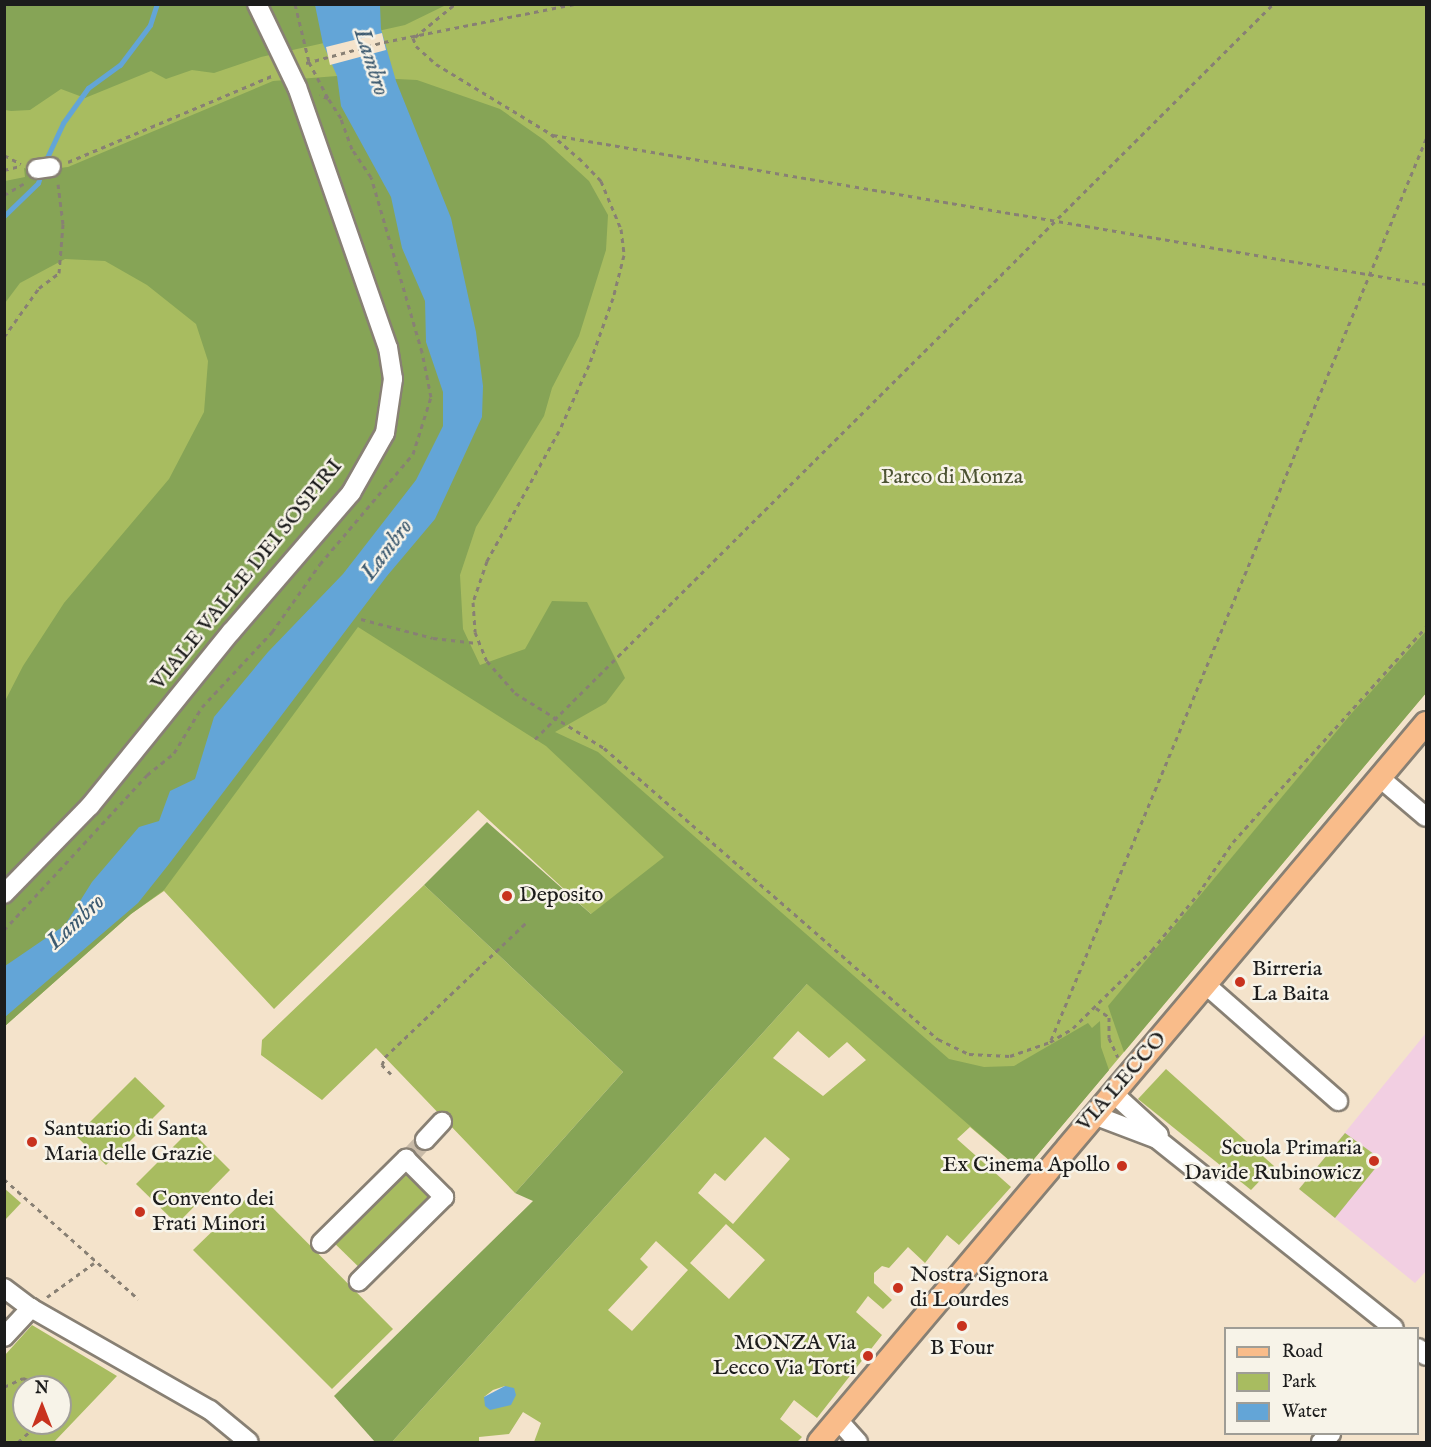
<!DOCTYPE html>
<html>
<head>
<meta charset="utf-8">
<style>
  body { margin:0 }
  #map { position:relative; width:1431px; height:1447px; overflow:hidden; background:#f4e3cb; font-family:"IM FELL English",serif }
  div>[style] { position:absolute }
  .built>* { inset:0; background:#f2cfe2 }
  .green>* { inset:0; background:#a8bc60 }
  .forest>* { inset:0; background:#86a456 }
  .water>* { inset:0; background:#63a5d7 }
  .pier>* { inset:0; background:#f4e3cb }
  .stream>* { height:5px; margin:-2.5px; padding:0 2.5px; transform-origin:2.5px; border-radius:2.5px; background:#63a5d7 }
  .minor-tunnel>* { height:18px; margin-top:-9px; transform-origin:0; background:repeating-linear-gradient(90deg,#c9bba8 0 18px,transparent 0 27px) }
  .path>* { height:3px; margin-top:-1.5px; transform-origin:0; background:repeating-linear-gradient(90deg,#888074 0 4.5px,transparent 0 9px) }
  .roads { filter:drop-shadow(2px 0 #888074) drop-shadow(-2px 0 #888074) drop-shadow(0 2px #888074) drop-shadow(0 -2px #888074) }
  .minor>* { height:18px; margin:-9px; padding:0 9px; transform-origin:9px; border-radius:9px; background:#fff }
  .major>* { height:22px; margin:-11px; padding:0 11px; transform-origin:11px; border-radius:11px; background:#f9bc8a }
  .dots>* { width:16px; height:16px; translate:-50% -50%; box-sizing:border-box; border:3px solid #f7f3e8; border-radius:50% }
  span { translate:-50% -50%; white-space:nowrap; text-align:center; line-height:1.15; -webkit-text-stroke:5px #f7f3e8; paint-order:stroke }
  .park-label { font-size:22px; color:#4d5434 }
  .street-label { font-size:22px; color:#1c1c1c }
  .poi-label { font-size:22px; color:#1c1c1c }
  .left { translate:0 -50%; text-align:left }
  .right { translate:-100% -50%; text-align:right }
  .water-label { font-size:24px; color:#3c5a70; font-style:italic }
  .frame { position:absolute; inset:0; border:6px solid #1c1c1c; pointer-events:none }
  .legend { position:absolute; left:1224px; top:1327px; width:195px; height:108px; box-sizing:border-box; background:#f7f3e8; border:2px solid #9f9d96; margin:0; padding:8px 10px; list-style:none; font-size:18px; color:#1c1c1c }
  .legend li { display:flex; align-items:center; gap:12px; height:30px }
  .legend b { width:30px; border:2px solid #9f9d96 }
  .north { position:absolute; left:12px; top:1375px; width:60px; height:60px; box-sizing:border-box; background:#f7f3e8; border:2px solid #9f9d96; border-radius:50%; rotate:0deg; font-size:16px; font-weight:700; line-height:24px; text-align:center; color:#1c1c1c }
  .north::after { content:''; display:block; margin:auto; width:21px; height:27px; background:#c8321e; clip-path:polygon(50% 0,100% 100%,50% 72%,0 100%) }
</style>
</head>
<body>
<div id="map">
  <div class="built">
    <div style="clip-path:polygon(1426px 1033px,1426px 1271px,1415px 1283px,1299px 1189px)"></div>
  </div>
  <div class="green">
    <div style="clip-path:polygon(evenodd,5px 5px,1426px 5px,1426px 693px,1023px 1172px,970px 1127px,957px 1139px,1011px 1187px,959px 1245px,947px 1235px,925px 1263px,908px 1247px,889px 1268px,882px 1266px,874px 1273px,874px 1283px,892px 1300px,883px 1309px,868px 1296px,856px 1312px,882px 1335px,817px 1418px,794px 1400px,780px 1419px,802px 1437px,797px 1442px,534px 1442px,541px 1423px,523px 1412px,509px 1434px,479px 1437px,479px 1442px,392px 1442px,807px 984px,591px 914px,478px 810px,274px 1009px,164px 891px,131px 914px,5px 1026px,5px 5px,798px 1031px,829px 1058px,847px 1042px,866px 1060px,823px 1096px,773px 1058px,798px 1031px,5px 5px,765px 1137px,790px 1159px,733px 1224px,698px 1193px,715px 1173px,725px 1181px,765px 1137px,5px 5px,726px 1224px,765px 1260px,729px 1299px,690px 1263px,726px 1224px,5px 5px,656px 1241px,688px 1270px,632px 1331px,608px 1310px,648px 1267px,640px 1259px,656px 1241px,5px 5px,505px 1386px,511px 1405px,484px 1397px,493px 1390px,505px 1386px)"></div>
    <div style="clip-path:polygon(424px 885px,623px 1072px,515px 1193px,376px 1048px,322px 1100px,261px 1055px,262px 1040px)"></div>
    <div style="clip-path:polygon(1166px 1069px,1274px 1166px,1251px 1190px,1138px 1099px)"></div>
    <div style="clip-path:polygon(135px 1077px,165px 1106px,106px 1165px,76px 1136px)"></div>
    <div style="clip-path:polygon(190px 1130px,230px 1170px,177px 1224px,136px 1184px)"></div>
    <div style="clip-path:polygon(1345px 1133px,1382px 1160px,1335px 1218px,1299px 1189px)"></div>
    <div style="clip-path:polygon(406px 1152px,450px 1196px,369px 1277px,325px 1234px)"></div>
    <div style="clip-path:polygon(4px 1188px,21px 1203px,5px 1220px,4px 1220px)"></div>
    <div style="clip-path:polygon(255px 1190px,393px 1329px,332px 1389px,193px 1250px)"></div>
    <div style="clip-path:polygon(evenodd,32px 1325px,117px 1376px,54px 1442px,5px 1442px,5px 1355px,32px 1325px,24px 1387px,60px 1387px,60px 1423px,24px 1423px,24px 1387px)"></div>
  </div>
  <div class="forest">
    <div style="clip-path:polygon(4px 5px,446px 5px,405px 25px,261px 57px,214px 73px,192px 70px,166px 79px,151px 71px,85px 98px,61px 89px,30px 110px,11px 111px,5px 110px)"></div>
    <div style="clip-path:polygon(337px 76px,417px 80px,500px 109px,544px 140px,589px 181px,608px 215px,606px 250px,579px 336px,552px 388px,544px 416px,476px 527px,460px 575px,463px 629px,480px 665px,525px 649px,552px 601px,587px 602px,625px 678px,606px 703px,555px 732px,598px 752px,949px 1059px,984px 1067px,1014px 1066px,1088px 1023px,1092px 1028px,1100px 1021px,1101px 1047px,1109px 1070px,1023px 1172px,807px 984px,392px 1442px,375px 1442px,334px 1396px,533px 1201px,515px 1193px,623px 1072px,424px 885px,487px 822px,591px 914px,664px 857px,546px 746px,358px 627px,164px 890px,131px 914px,5px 1026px,5px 701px,23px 666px,64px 603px,169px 479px,204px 412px,208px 361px,196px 324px,147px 285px,105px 261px,65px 259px,20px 283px,5px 303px,5px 181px,25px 177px,24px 168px,34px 171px,68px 167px,273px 81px)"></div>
    <div style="clip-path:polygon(1426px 631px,1426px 693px,1124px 1052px,1108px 1006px,1351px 714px)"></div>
  </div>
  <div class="water">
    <div style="clip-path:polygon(315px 5px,380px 5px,381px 29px,396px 81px,451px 218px,476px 332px,483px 386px,482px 417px,435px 519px,387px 576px,169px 864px,138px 903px,5px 1017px,5px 966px,65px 925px,92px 882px,139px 827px,159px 821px,170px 791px,195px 779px,214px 717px,268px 652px,343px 574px,416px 480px,443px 426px,443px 392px,426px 342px,425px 301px,402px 248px,391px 197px,341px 106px,337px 76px,323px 44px)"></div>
    <div style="clip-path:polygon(505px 1386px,514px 1388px,516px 1395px,511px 1405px,490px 1410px,485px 1406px,484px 1397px)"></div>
  </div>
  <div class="pier">
    <div style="clip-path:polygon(382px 33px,386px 50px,330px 65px,326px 47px)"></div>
  </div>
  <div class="stream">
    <div style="left:44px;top:164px;width:45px;rotate:-65.1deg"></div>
    <div style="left:63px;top:123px;width:43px;rotate:-54.5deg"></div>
    <div style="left:88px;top:88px;width:39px;rotate:-36deg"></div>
    <div style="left:120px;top:65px;width:50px;rotate:-53.1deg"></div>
    <div style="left:150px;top:25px;width:22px;rotate:-72deg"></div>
    <div style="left:4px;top:216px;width:47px;rotate:-44.1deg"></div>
    <div style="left:38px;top:183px;width:10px;rotate:-73deg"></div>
  </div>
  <div class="minor-tunnel">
    <div style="left:410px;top:1156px;width:22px;rotate:-47deg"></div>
  </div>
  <div class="path">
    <div style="left:295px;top:4px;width:60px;rotate:76.4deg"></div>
    <div style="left:309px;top:62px;width:41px;rotate:62.2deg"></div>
    <div style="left:415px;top:37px;width:52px;rotate:-39.5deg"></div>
    <div style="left:413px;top:38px;width:9px;rotate:69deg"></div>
    <div style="left:416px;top:46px;width:27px;rotate:42deg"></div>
    <div style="left:436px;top:64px;width:135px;rotate:31.3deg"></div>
    <div style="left:551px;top:134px;width:37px;rotate:41deg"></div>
    <div style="left:579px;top:158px;width:32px;rotate:46deg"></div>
    <div style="left:601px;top:181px;width:52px;rotate:67.4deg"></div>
    <div style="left:621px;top:229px;width:26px;rotate:83deg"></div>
    <div style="left:624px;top:255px;width:44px;rotate:104.3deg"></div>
    <div style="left:613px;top:298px;width:71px;rotate:109.7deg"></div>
    <div style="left:589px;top:365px;width:72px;rotate:114.4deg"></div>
    <div style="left:559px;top:431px;width:149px;rotate:119deg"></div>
    <div style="left:487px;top:561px;width:43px;rotate:108.9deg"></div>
    <div style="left:473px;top:602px;width:30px;rotate:86deg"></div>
    <div style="left:475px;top:632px;width:31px;rotate:68deg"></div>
    <div style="left:487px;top:661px;width:43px;rotate:48.8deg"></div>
    <div style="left:515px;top:693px;width:105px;rotate:31.7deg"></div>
    <div style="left:604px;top:748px;width:443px;rotate:41.1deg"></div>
    <div style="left:938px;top:1039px;width:34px;rotate:26deg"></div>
    <div style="left:969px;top:1054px;width:41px;rotate:2.8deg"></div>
    <div style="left:1010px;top:1056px;width:42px;rotate:-19.3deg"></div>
    <div style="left:1050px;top:1042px;width:27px;rotate:-31deg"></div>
    <div style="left:1073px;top:1028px;width:111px;rotate:-44.6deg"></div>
    <div style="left:1152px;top:950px;width:72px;rotate:-50.6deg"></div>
    <div style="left:1198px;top:894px;width:63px;rotate:-56.1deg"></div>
    <div style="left:1233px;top:842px;width:289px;rotate:-48.1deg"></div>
    <div style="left:306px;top:63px;width:81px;rotate:-15.1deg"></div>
    <div style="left:384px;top:42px;width:194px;rotate:-11.3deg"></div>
    <div style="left:553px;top:135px;width:886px;rotate:9.69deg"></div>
    <div style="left:4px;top:155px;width:19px;rotate:28deg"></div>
    <div style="left:68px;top:162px;width:221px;rotate:-22.9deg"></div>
    <div style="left:4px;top:170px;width:16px;rotate:-14deg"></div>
    <div style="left:4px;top:195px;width:24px;rotate:-30deg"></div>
    <div style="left:4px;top:337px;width:60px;rotate:-54.5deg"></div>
    <div style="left:39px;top:288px;width:25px;rotate:-37deg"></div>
    <div style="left:59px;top:273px;width:49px;rotate:-85.3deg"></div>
    <div style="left:63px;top:224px;width:40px;rotate:-97.1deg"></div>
    <div style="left:361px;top:619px;width:74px;rotate:14.8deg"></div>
    <div style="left:433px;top:638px;width:44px;rotate:6.5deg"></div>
    <div style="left:535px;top:739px;width:1042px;rotate:-44.88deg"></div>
    <div style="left:4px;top:930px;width:211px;rotate:-47.3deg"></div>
    <div style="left:147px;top:775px;width:35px;rotate:-39deg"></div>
    <div style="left:174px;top:753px;width:54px;rotate:-58.7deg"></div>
    <div style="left:202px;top:707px;width:103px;rotate:-47deg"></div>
    <div style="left:272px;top:632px;width:83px;rotate:-54.8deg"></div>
    <div style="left:320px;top:564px;width:144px;rotate:-49.8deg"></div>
    <div style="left:413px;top:454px;width:60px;rotate:-72.5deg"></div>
    <div style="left:431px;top:397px;width:46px;rotate:-101.3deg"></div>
    <div style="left:422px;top:352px;width:182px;rotate:-106.2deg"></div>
    <div style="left:371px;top:177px;width:34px;rotate:-124deg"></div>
    <div style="left:352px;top:149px;width:33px;rotate:-110deg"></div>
    <div style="left:341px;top:118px;width:24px;rotate:-123deg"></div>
    <div style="left:328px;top:98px;width:9px;rotate:-162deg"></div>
    <div style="left:1096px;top:1008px;width:16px;rotate:35deg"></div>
    <div style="left:1109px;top:1017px;width:21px;rotate:90deg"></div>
    <div style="left:1109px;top:1038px;width:21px;rotate:65deg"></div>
    <div style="left:1051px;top:1040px;width:976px;rotate:-67.4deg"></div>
    <div style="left:391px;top:1074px;width:13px;rotate:-135deg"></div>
    <div style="left:382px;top:1065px;width:9px;rotate:-69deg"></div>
    <div style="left:385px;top:1057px;width:197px;rotate:-43.6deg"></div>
    <div style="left:4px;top:1179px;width:180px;rotate:41.8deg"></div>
    <div style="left:47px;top:1297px;width:58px;rotate:-35.9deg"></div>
    <div style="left:4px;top:1387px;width:21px;rotate:-25deg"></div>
    <div style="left:23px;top:1378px;width:23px;rotate:23deg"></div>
    <div style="left:18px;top:1442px;width:28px;rotate:-42deg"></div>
  </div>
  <div class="roads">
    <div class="minor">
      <div style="left:37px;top:169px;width:14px;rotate:-8deg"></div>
      <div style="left:1380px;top:778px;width:60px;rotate:40.3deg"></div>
      <div style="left:4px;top:894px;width:123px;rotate:-45.7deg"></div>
      <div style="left:90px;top:806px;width:224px;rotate:-51deg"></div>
      <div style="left:231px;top:632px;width:184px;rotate:-49.2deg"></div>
      <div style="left:351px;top:493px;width:69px;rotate:-60.5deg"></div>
      <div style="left:385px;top:433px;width:55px;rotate:-81.6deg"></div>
      <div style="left:393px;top:379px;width:31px;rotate:-99deg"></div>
      <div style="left:388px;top:348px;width:276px;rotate:-109.2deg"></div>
      <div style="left:297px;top:87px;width:92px;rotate:-115.7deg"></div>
      <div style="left:1206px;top:985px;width:176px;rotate:41.3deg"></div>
      <div style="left:1113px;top:1093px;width:62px;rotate:42.4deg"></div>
      <div style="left:1094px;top:1115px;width:67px;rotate:20.9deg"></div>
      <div style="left:1157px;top:1139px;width:303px;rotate:38.6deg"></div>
      <div style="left:425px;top:1140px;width:25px;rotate:-47deg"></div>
      <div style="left:321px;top:1243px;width:120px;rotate:-44.7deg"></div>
      <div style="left:406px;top:1159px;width:54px;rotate:45deg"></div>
      <div style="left:444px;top:1197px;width:120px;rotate:135.3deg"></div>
      <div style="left:4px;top:1288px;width:34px;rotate:37deg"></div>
      <div style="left:31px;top:1308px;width:206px;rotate:29.7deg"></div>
      <div style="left:210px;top:1410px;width:50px;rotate:39.4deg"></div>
      <div style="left:4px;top:1337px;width:40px;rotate:-47deg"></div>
      <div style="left:1418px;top:1348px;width:11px;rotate:45deg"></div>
      <div style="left:838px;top:1420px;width:30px;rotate:48deg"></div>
      <div style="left:1321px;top:1442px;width:13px;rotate:-39deg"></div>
    </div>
    <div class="major">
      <div style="left:819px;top:1442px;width:941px;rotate:-49.83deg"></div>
    </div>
  </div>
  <div class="dots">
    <div style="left:507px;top:896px;background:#c8321e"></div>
    <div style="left:1240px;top:982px;background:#c8321e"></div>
    <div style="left:32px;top:1142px;background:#c8321e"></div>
    <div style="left:1374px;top:1161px;background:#c8321e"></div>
    <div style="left:1122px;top:1166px;background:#c8321e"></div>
    <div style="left:140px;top:1212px;background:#c8321e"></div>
    <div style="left:898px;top:1288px;background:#c8321e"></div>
    <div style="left:962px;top:1326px;background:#c8321e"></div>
    <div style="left:868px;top:1356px;background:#c8321e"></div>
  </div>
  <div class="park-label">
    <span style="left:952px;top:478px">Parco di Monza</span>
  </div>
  <div class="street-label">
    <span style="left:247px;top:575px;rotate:-51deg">VIALE VALLE DEI SOSPIRI</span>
    <span style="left:1122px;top:1082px;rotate:-49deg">VIA LECCO</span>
  </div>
  <div class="poi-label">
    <span class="left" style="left:519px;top:896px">Deposito</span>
    <span class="left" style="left:1252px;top:982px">Birreria<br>La Baita</span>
    <span class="left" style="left:44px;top:1142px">Santuario di Santa<br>Maria delle Grazie</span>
    <span class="right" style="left:1362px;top:1161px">Scuola Primaria<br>Davide Rubinowicz</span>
    <span class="right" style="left:1110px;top:1166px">Ex Cinema Apollo</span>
    <span class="left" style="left:152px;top:1212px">Convento dei<br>Frati Minori</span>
    <span class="left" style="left:910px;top:1288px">Nostra Signora<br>di Lourdes</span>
    <span class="right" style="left:856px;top:1356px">MONZA Via<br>Lecco Via Torti</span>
    <span style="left:962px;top:1349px">B Four</span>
  </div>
  <div class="water-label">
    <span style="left:371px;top:62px;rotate:72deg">Lambro</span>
    <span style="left:387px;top:550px;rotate:-53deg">Lambro</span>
    <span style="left:76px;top:922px;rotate:-43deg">Lambro</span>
  </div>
  <div class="frame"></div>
  <ul class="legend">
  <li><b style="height:8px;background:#f9bc8a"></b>Road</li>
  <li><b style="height:16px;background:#a8bc60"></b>Park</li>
  <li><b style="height:16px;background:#63a5d7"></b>Water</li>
  </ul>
  <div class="north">N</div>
</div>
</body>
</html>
